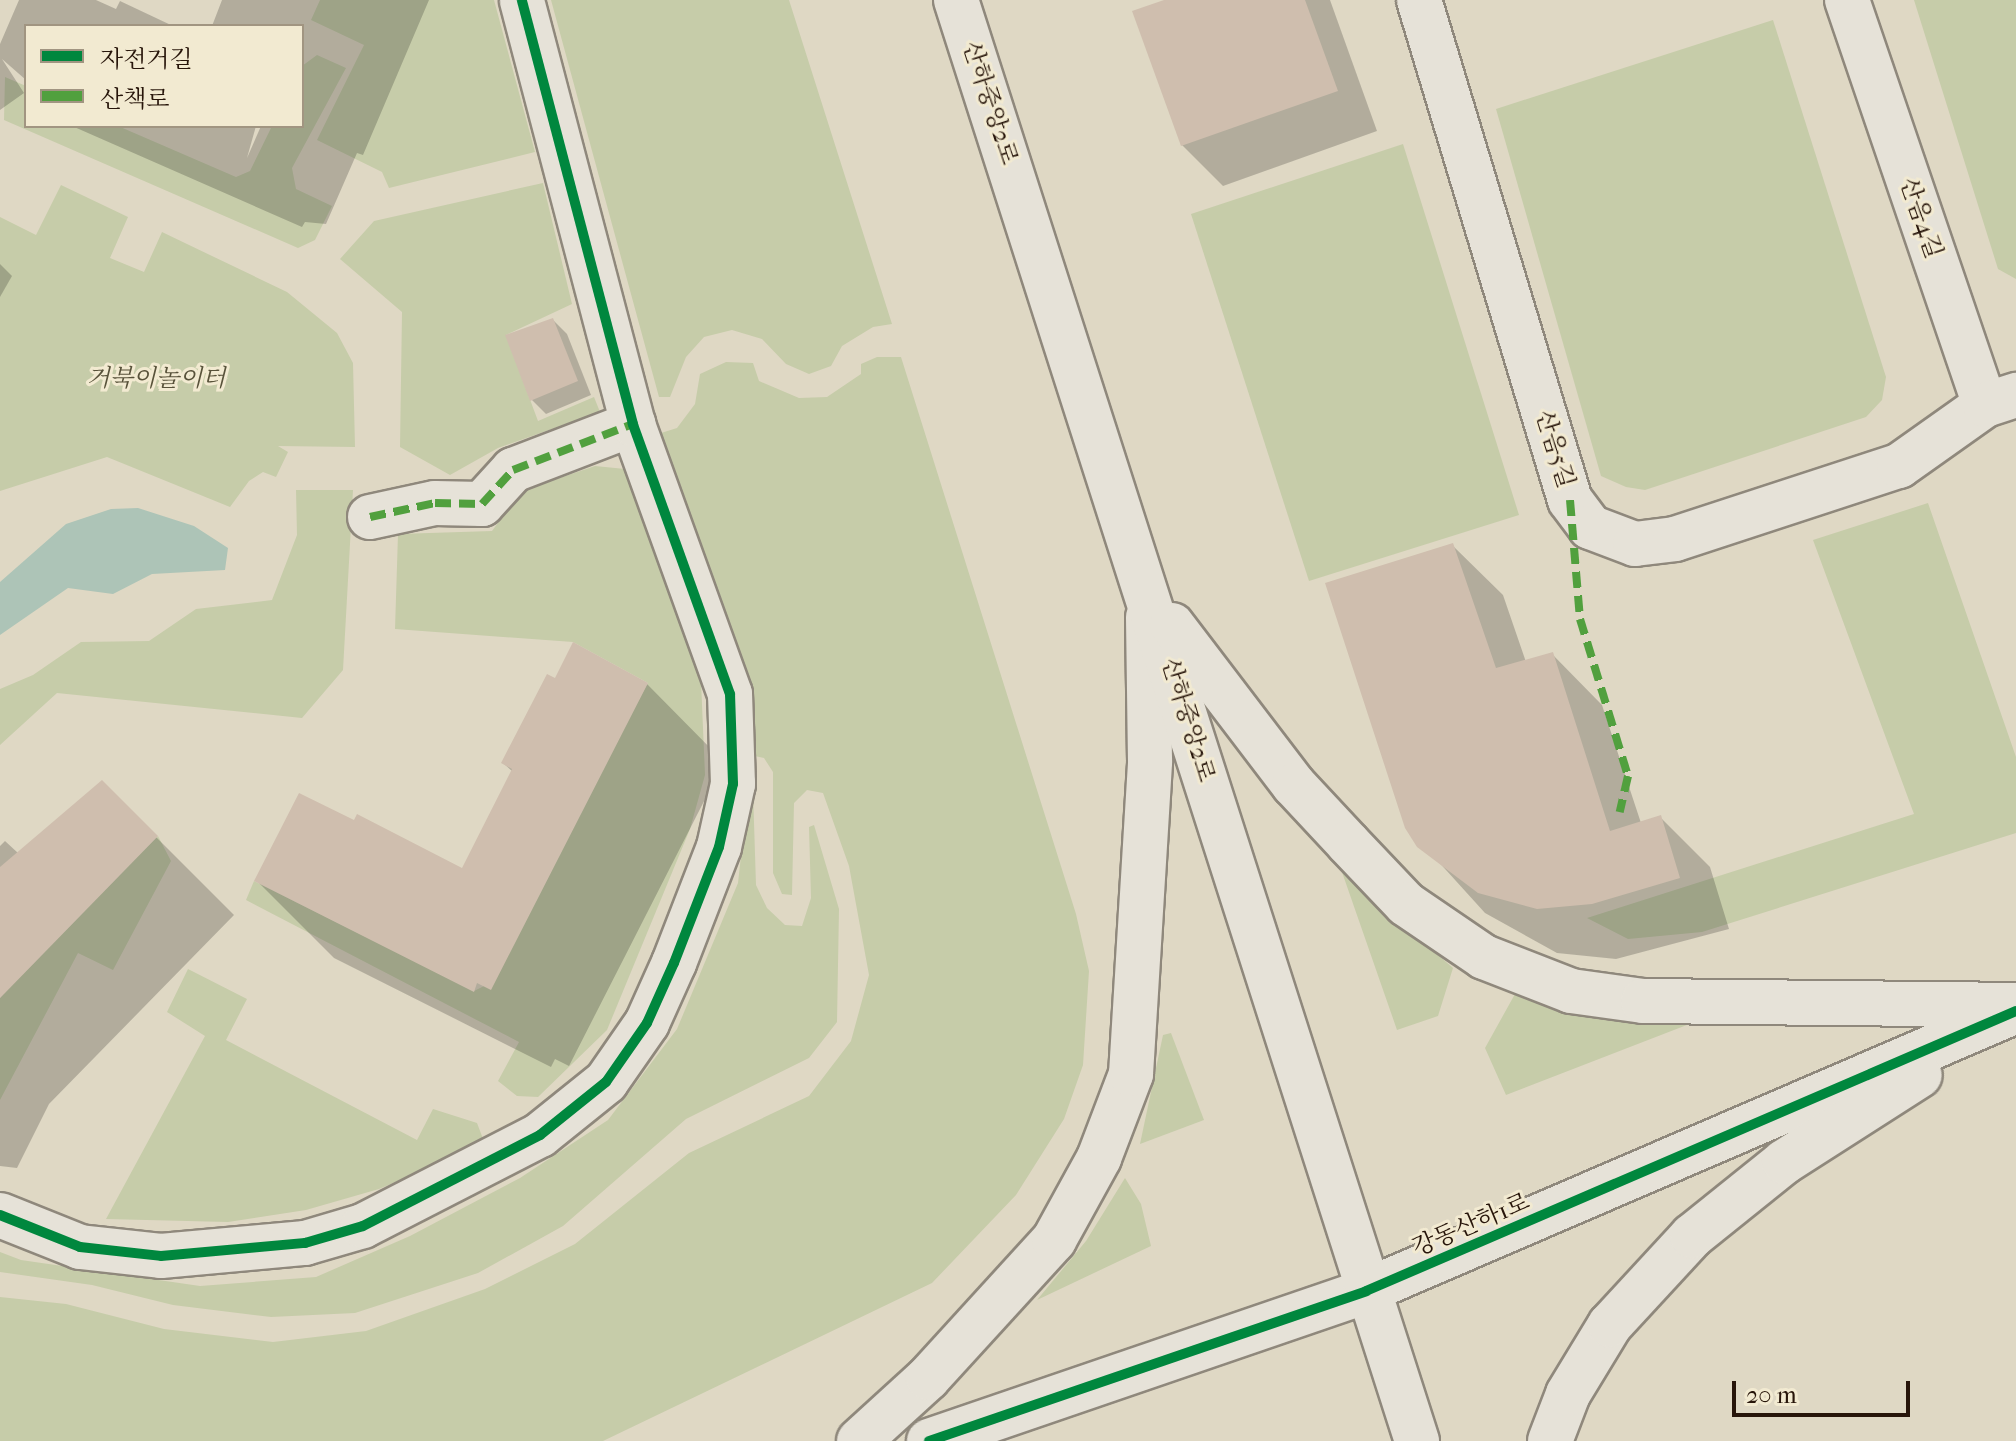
<!DOCTYPE html>
<html>
<head>
<meta charset="utf-8">
<style>
  body { margin:0 }
  #map { position:relative; width:2016px; height:1441px; overflow:hidden; background:#dfd8c4; font-family:"IM FELL French Canon","Noto Serif KR",serif }
  div>[style] { position:absolute }
  .green>* { inset:0; background:#c6cca9 }
  .water>* { inset:0; background:#adc4b7 }
  .shadow>* { inset:0; background:#0003 }
  .building>* { inset:0; background:#cfbeae }
  .roads { filter:drop-shadow(2px 0 #8f887c) drop-shadow(-2px 0 #8f887c) drop-shadow(0 2px #8f887c) drop-shadow(0 -2px #8f887c) }
  .pedestrian>* { height:44px; margin:-22px; padding:0 22px; transform-origin:22px; border-radius:22px; background:#e6e2d8 }
  .minor>* { height:44px; margin:-22px; padding:0 22px; transform-origin:22px; border-radius:22px; background:#e6e2d8 }
  .tertiary>* { height:44px; margin:-22px; padding:0 22px; transform-origin:22px; border-radius:22px; background:#e6e2d8 }
  .secondary>* { height:44px; margin:-22px; padding:0 22px; transform-origin:22px; border-radius:22px; background:#e6e2d8 }
  .quiet>* { height:8px; margin-top:-4px; transform-origin:0; background:repeating-linear-gradient(90deg,#51a03e 0 16px,transparent 0 24px) }
  .cycleway>* { height:10px; margin:-5px; padding:0 5px; transform-origin:5px; border-radius:5px; background:#00873e }
  span { translate:-50% -50%; white-space:nowrap; text-align:center; line-height:1.15; -webkit-text-stroke:6px #f2ead1; paint-order:stroke }
  .street-label { font-size:24px; color:#27150a }
  .park-label { font-size:24px; color:#58523a; font-style:italic }
  .legend { position:absolute; left:24px; top:24px; width:280px; height:104px; box-sizing:border-box; background:#f2ead1; border:2px solid #a19581; margin:0; padding:10px 14px; list-style:none; font-size:24px; color:#27150a }
  .legend li { display:flex; align-items:center; gap:16px; height:40px }
  .legend b { width:40px; border:2px solid #a19581 }
  .scale { position:absolute; left:1732px; top:1381px; width:178px; height:36px; box-sizing:border-box; border:4px solid #27150a; border-top:0; padding-left:10px; font-size:24px; line-height:28px; white-space:nowrap; color:#27150a; -webkit-text-stroke:6px #f2ead1; paint-order:stroke }
</style>
</head>
<body>
<div id="map">
  <div class="green">
    <div style="clip-path:polygon(320px 0,494px 0,535px 152px,389px 188px,382px 172px,317px 140px,364px 45px,311px 20px)"></div>
    <div style="clip-path:polygon(551px 0,789px 0,892px 324px,873px 327px,842px 346px,831px 366px,809px 374px,786px 364px,762px 339px,732px 330px,704px 337px,686px 357px,670px 397px,659px 397px)"></div>
    <div style="clip-path:polygon(1914px 0,2016px 0,2016px 279px,1998px 269px)"></div>
    <div style="clip-path:polygon(1773px 20px,1886px 377px,1882px 400px,1866px 417px,1645px 490px,1626px 487px,1601px 476px,1496px 109px)"></div>
    <div style="clip-path:polygon(317px 55px,346px 68px,292px 168px,296px 189px,332px 206px,315px 240px,298px 248px,4px 120px,5px 77px,26px 86px,26px 126px,118px 126px,236px 177px,250px 171px,272px 126px,302px 126px,302px 66px)"></div>
    <div style="clip-path:polygon(1403px 144px,1519px 515px,1309px 581px,1191px 214px)"></div>
    <div style="clip-path:polygon(543px 183px,572px 304px,506px 335px,538px 421px,594px 397px,600px 412px,498px 448px,450px 475px,400px 447px,402px 312px,340px 259px,374px 221px)"></div>
    <div style="clip-path:polygon(61px 185px,128px 217px,110px 258px,144px 272px,162px 232px,287px 292px,337px 333px,353px 363px,355px 447px,278px 446px,288px 452px,276px 477px,263px 472px,249px 481px,230px 507px,107px 457px,0 491px,0 217px,36px 235px)"></div>
    <div style="clip-path:polygon(877px 357px,901px 357px,1076px 914px,1089px 971px,1083px 1065px,1064px 1119px,1016px 1195px,932px 1283px,603px 1441px,0 1441px,0 1297px,66px 1304px,164px 1329px,273px 1342px,366px 1331px,485px 1289px,575px 1244px,689px 1153px,809px 1096px,851px 1041px,869px 975px,849px 866px,823px 793px,807px 790px,794px 803px,792px 895px,782px 894px,773px 873px,773px 772px,764px 758px,750px 755px,752px 688px,661px 433px,677px 428px,695px 404px,700px 374px,726px 362px,753px 363px,759px 381px,799px 398px,827px 397px,861px 374px,861px 364px)"></div>
    <div style="clip-path:polygon(595px 466px,625px 469px,701px 681px,705px 775px,690px 829px,607px 1030px,538px 1097px,517px 1096px,498px 1081px,519px 1042px,246px 900px,254px 881px,474px 991px,484px 986px,648px 683px,573px 642px,395px 629px,398px 534px,492px 531px,521px 491px)"></div>
    <div style="clip-path:polygon(296px 490px,353px 490px,343px 670px,302px 718px,57px 693px,0 745px,0 689px,33px 675px,81px 642px,149px 641px,196px 609px,272px 600px,297px 535px)"></div>
    <div style="clip-path:polygon(1928px 503px,2016px 757px,2016px 833px,1702px 932px,1628px 939px,1587px 918px,1914px 814px,1813px 540px)"></div>
    <div style="clip-path:polygon(753px 791px,756px 885px,767px 908px,785px 925px,802px 926px,811px 898px,809px 827px,814px 825px,839px 909px,837px 1022px,809px 1058px,686px 1119px,563px 1226px,478px 1273px,355px 1313px,271px 1317px,173px 1305px,92px 1285px,0 1272px,0 1252px,21px 1260px,200px 1286px,316px 1277px,410px 1236px,520px 1178px,608px 1120px,677px 1029px,738px 883px,748px 793px)"></div>
    <div style="clip-path:polygon(158px 836px,171px 861px,113px 970px,78px 953px,0 1100px,0 998px)"></div>
    <div style="clip-path:polygon(1335px 852px,1362px 889px,1453px 968px,1438px 1016px,1397px 1030px)"></div>
    <div style="clip-path:polygon(188px 969px,247px 999px,226px 1040px,417px 1140px,433px 1109px,477px 1123px,485px 1144px,379px 1189px,306px 1210px,228px 1222px,106px 1219px,205px 1036px,167px 1012px)"></div>
    <div style="clip-path:polygon(1515px 994px,1557px 1011px,1692px 1023px,1506px 1095px,1485px 1048px)"></div>
    <div style="clip-path:polygon(1171px 1033px,1204px 1120px,1140px 1144px,1163px 1035px)"></div>
    <div style="clip-path:polygon(1125px 1178px,1141px 1204px,1151px 1246px,1037px 1300px,1086px 1241px)"></div>
  </div>
  <div class="water">
    <div style="clip-path:polygon(138px 508px,194px 526px,228px 548px,225px 570px,152px 574px,113px 594px,68px 588px,0 635px,0 582px,66px 524px,111px 509px)"></div>
  </div>
  <div class="shadow">
    <div style="clip-path:polygon(19px 0,96px 0,116px 9px,120px 1px,173px 26px,26px 26px,26px 80px,2px 59px,24px 93px,0 110px,0 44px)"></div>
    <div style="clip-path:polygon(222px 0,429px 0,363px 155px,357px 153px,326px 224px,305px 222px,302px 227px,72px 126px,256px 126px,247px 158px,261px 126px,302px 126px,302px 26px,212px 26px)"></div>
    <div style="clip-path:polygon(1170px 0,1330px 0,1377px 131px,1223px 186px,1182px 145px)"></div>
    <div style="clip-path:polygon(0 264px,12px 276px,0 297px)"></div>
    <div style="clip-path:polygon(553px 320px,567px 334px,591px 395px,546px 414px,532px 400px)"></div>
    <div style="clip-path:polygon(1452px 545px,1503px 595px,1526px 662px,1552px 654px,1602px 705px,1641px 823px,1660px 817px,1710px 867px,1729px 929px,1616px 959px,1557px 953px,1485px 913px,1407px 827px)"></div>
    <div style="clip-path:polygon(556px 681px,647px 684px,724px 762px,569px 1066px,555px 1059px,551px 1067px,334px 958px,257px 881px,463px 870px,513px 772px,503px 763px)"></div>
    <div style="clip-path:polygon(102px 783px,234px 915px,49px 1104px,17px 1168px,0 1166px,0 846px,5px 841px,18px 853px)"></div>
  </div>
  <div class="building">
    <div style="clip-path:polygon(1164px 0,1305px 0,1338px 91px,1181px 146px,1132px 11px)"></div>
    <div style="clip-path:polygon(553px 318px,578px 381px,530px 401px,505px 335px)"></div>
    <div style="clip-path:polygon(1453px 543px,1496px 668px,1553px 652px,1610px 831px,1661px 815px,1680px 878px,1592px 904px,1537px 909px,1478px 893px,1417px 847px,1405px 828px,1325px 583px)"></div>
    <div style="clip-path:polygon(573px 642px,648px 683px,491px 990px,477px 983px,474px 992px,254px 881px,299px 793px,354px 820px,357px 814px,462px 868px,512px 769px,501px 763px,547px 674px,555px 678px)"></div>
    <div style="clip-path:polygon(102px 780px,158px 836px,0 998px,0 867px)"></div>
  </div>
  <div class="roads">
    <div class="pedestrian">
      <div style="left:370px;top:517px;width:66px;rotate:-12.2deg"></div>
      <div style="left:435px;top:503px;width:47px;rotate:1.2deg"></div>
      <div style="left:482px;top:504px;width:46px;rotate:-47.6deg"></div>
      <div style="left:513px;top:470px;width:129px;rotate:-21deg"></div>
    </div>
    <div class="minor">
      <div style="left:1419px;top:0;width:522px;rotate:73.2deg"></div>
      <div style="left:1570px;top:500px;width:34px;rotate:53deg"></div>
      <div style="left:1590px;top:527px;width:48px;rotate:20.7deg"></div>
      <div style="left:1635px;top:544px;width:40px;rotate:-7.1deg"></div>
      <div style="left:1675px;top:539px;width:236px;rotate:-18.1deg"></div>
      <div style="left:1899px;top:466px;width:105px;rotate:-35.3deg"></div>
      <div style="left:1847px;top:0;width:428px;rotate:71.2deg"></div>
      <div style="left:1985px;top:405px;width:33px;rotate:-18deg"></div>
      <div style="left:0;top:1215px;width:86px;rotate:21.8deg"></div>
      <div style="left:80px;top:1247px;width:81px;rotate:6.3deg"></div>
      <div style="left:161px;top:1256px;width:145px;rotate:-5.2deg"></div>
      <div style="left:305px;top:1243px;width:60px;rotate:-16.3deg"></div>
      <div style="left:363px;top:1226px;width:199px;rotate:-27.2deg"></div>
      <div style="left:540px;top:1135px;width:85px;rotate:-38.8deg"></div>
      <div style="left:606px;top:1082px;width:72px;rotate:-55.2deg"></div>
      <div style="left:647px;top:1023px;width:66px;rotate:-65.8deg"></div>
      <div style="left:674px;top:963px;width:124px;rotate:-68.8deg"></div>
      <div style="left:719px;top:847px;width:65px;rotate:-77.5deg"></div>
      <div style="left:733px;top:784px;width:90px;rotate:-91.9deg"></div>
      <div style="left:730px;top:694px;width:287px;rotate:-109.8deg"></div>
      <div style="left:633px;top:424px;width:438px;rotate:-104.7deg"></div>
    </div>
    <div class="tertiary">
      <div style="left:859px;top:1441px;width:93px;rotate:-42.4deg"></div>
      <div style="left:928px;top:1378px;width:187px;rotate:-47.6deg"></div>
      <div style="left:1054px;top:1240px;width:94px;rotate:-61.2deg"></div>
      <div style="left:1099px;top:1158px;width:90px;rotate:-69.1deg"></div>
      <div style="left:1131px;top:1074px;width:314px;rotate:-86.5deg"></div>
      <div style="left:1150px;top:761px;width:144px;rotate:-90.8deg"></div>
      <div style="left:929px;top:1441px;width:462px;rotate:-18.9deg"></div>
      <div style="left:1366px;top:1291px;width:708px;rotate:-23.3deg"></div>
      <div style="left:1550px;top:1441px;width:50px;rotate:-69deg"></div>
      <div style="left:1568px;top:1394px;width:81px;rotate:-58.7deg"></div>
      <div style="left:1610px;top:1325px;width:121px;rotate:-47.3deg"></div>
      <div style="left:1692px;top:1236px;width:118px;rotate:-38.8deg"></div>
      <div style="left:1784px;top:1162px;width:161px;rotate:-32.6deg"></div>
    </div>
    <div class="secondary">
      <div style="left:956px;top:0;width:1513px;rotate:72.26deg"></div>
      <div style="left:1172px;top:625px;width:201px;rotate:52.7deg"></div>
      <div style="left:1294px;top:785px;width:79px;rotate:47deg"></div>
      <div style="left:1348px;top:843px;width:84px;rotate:46.4deg"></div>
      <div style="left:1406px;top:904px;width:94px;rotate:34.2deg"></div>
      <div style="left:1484px;top:957px;width:93px;rotate:21.3deg"></div>
      <div style="left:1571px;top:991px;width:73px;rotate:7.9deg"></div>
      <div style="left:1643px;top:1001px;width:373px;rotate:0.6deg"></div>
    </div>
  </div>
  <div class="quiet">
    <div style="left:1570px;top:500px;width:119px;rotate:85.2deg"></div>
    <div style="left:1580px;top:619px;width:164px;rotate:73deg"></div>
    <div style="left:1628px;top:776px;width:37px;rotate:103deg"></div>
    <div style="left:370px;top:517px;width:66px;rotate:-12.2deg"></div>
    <div style="left:435px;top:503px;width:47px;rotate:1.2deg"></div>
    <div style="left:482px;top:504px;width:46px;rotate:-47.6deg"></div>
    <div style="left:513px;top:470px;width:129px;rotate:-21deg"></div>
  </div>
  <div class="cycleway">
    <div style="left:0;top:1215px;width:86px;rotate:21.8deg"></div>
    <div style="left:80px;top:1247px;width:81px;rotate:6.3deg"></div>
    <div style="left:161px;top:1256px;width:145px;rotate:-5.2deg"></div>
    <div style="left:305px;top:1243px;width:60px;rotate:-16.3deg"></div>
    <div style="left:363px;top:1226px;width:199px;rotate:-27.2deg"></div>
    <div style="left:540px;top:1135px;width:85px;rotate:-38.8deg"></div>
    <div style="left:606px;top:1082px;width:72px;rotate:-55.2deg"></div>
    <div style="left:647px;top:1023px;width:66px;rotate:-65.8deg"></div>
    <div style="left:674px;top:963px;width:124px;rotate:-68.8deg"></div>
    <div style="left:719px;top:847px;width:65px;rotate:-77.5deg"></div>
    <div style="left:733px;top:784px;width:90px;rotate:-91.9deg"></div>
    <div style="left:730px;top:694px;width:287px;rotate:-109.8deg"></div>
    <div style="left:633px;top:424px;width:438px;rotate:-104.7deg"></div>
    <div style="left:929px;top:1441px;width:462px;rotate:-18.9deg"></div>
    <div style="left:1366px;top:1291px;width:708px;rotate:-23.3deg"></div>
  </div>
  <div class="street-label">
    <span style="left:990px;top:103px;rotate:72deg">산하중앙2로</span>
    <span style="left:1921px;top:218px;rotate:71deg">산음4길</span>
    <span style="left:1555px;top:449px;rotate:73deg">산음5길</span>
    <span style="left:1188px;top:720px;rotate:73deg">산하중앙2로</span>
    <span style="left:1471px;top:1225px;rotate:-23deg">강동산하1로</span>
  </div>
  <div class="park-label">
    <span style="left:156px;top:379px">거북이놀이터</span>
  </div>
  <ul class="legend">
  <li><b style="height:10px;background:#00873e"></b>자전거길</li>
  <li><b style="height:10px;background:#51a03e"></b>산책로</li>
  </ul>
  <div class="scale">20 m</div>
</div>
</body>
</html>
